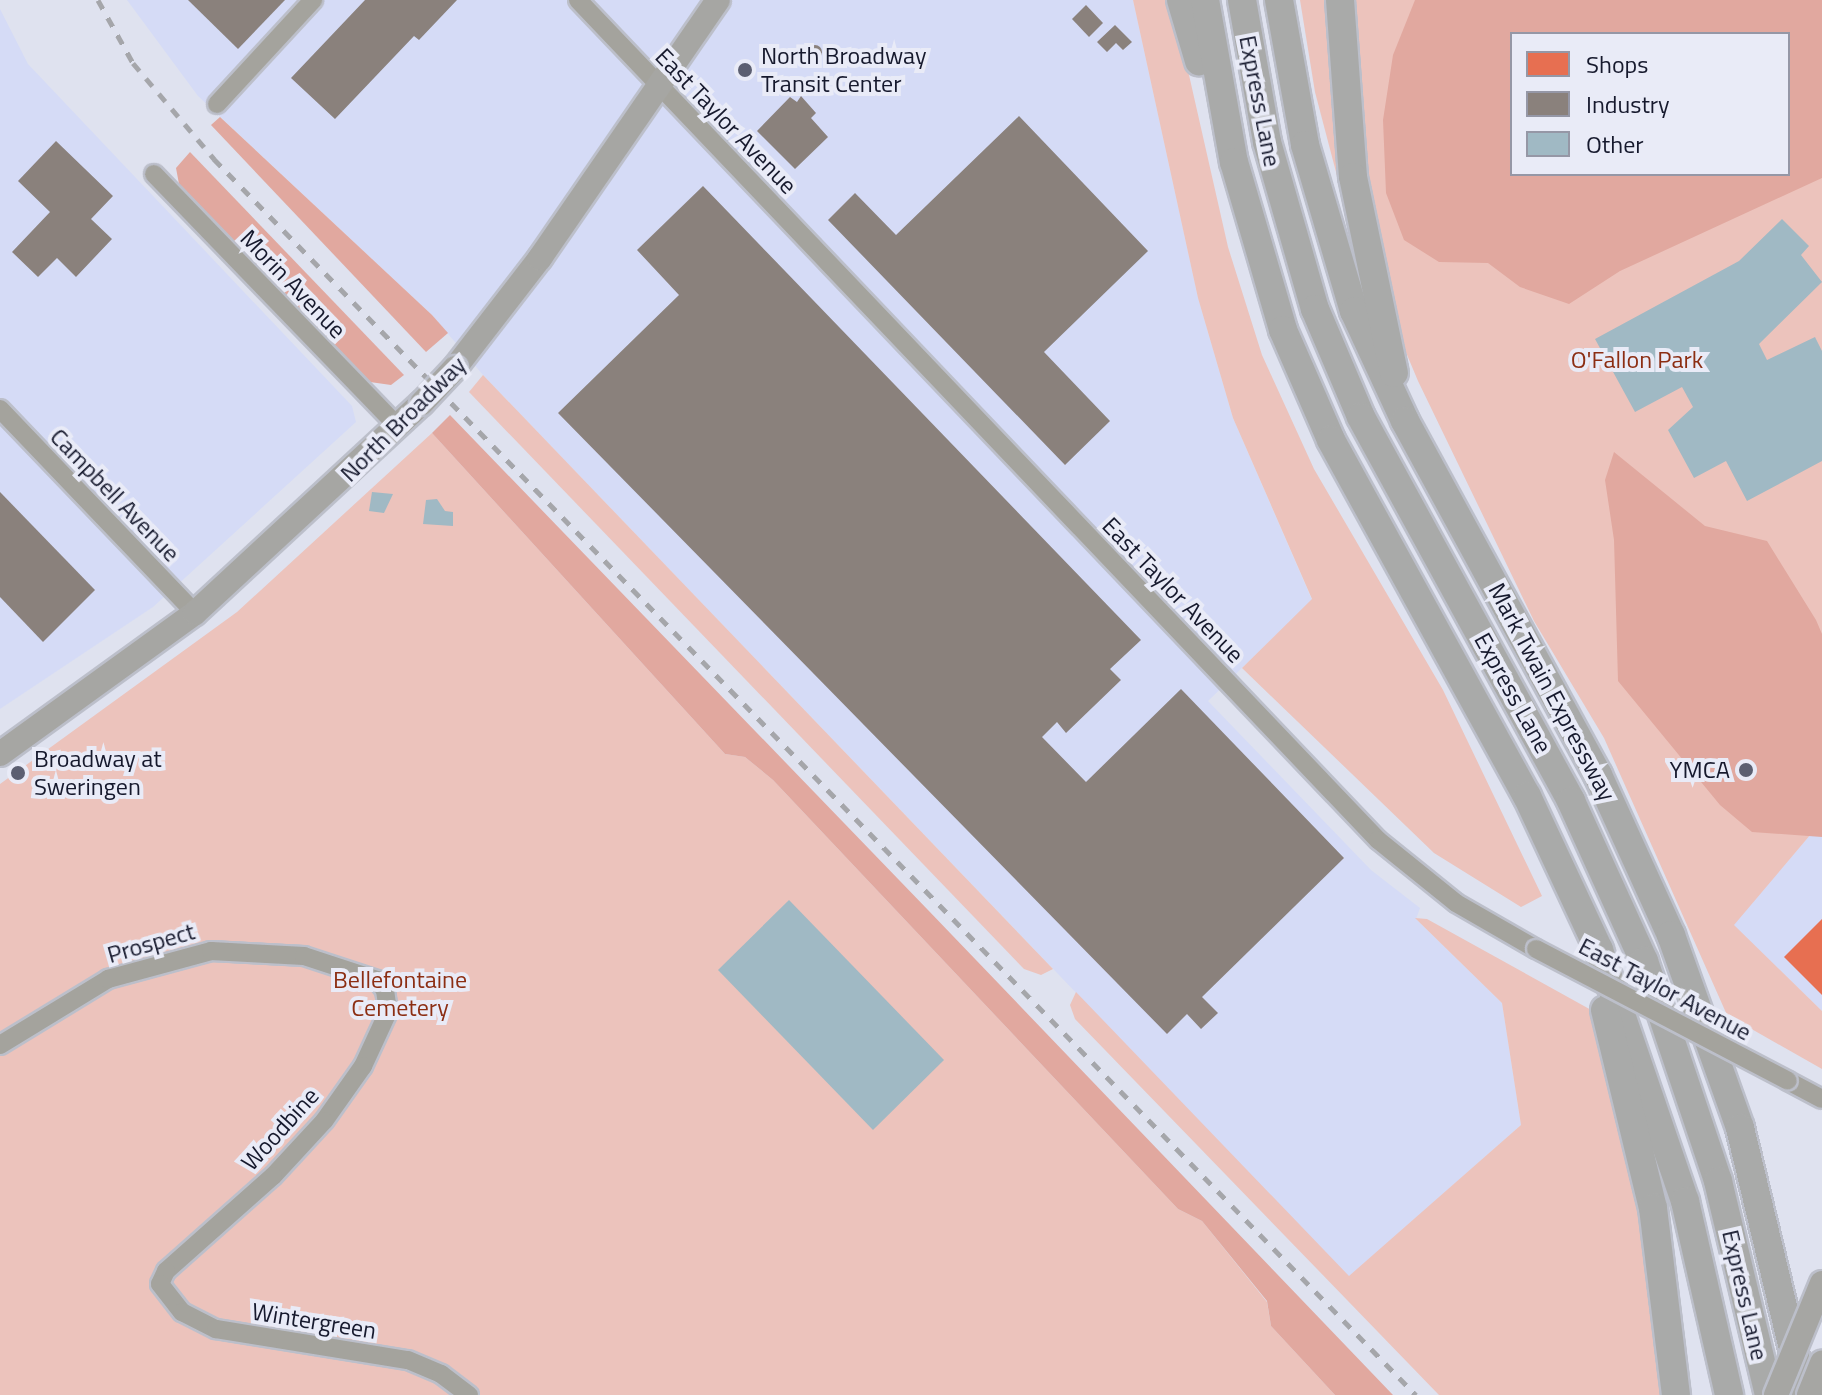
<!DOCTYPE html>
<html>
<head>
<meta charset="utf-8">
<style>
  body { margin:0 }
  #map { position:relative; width:1822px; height:1395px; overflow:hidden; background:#dfe2ef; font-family:"Titillium Web",sans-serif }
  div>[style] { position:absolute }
  .built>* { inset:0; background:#d5dbf6 }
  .green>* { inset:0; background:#ecc3bc }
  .forest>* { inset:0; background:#e1a89f }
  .shops>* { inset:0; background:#e76f51 }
  .industry>* { inset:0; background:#8a817c }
  .round { border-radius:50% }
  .building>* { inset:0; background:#a0b9c4 }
  .roads { filter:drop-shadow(2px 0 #bcbfca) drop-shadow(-2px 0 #bcbfca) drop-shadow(0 2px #bcbfca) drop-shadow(0 -2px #bcbfca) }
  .minor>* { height:18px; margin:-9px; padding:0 9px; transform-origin:9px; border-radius:9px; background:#a4a39d }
  .major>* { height:24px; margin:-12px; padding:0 12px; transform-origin:12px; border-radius:12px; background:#a6a6a3 }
  .highway>* { height:28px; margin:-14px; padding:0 14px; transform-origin:14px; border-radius:14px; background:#a9aaa9 }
  .rail>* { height:5px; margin-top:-2.5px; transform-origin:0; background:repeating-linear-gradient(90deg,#a5a6aa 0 10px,transparent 0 20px) }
  .bridges { filter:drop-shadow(2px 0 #bcbfca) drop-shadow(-2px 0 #bcbfca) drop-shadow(0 2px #bcbfca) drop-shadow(0 -2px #bcbfca) }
  .minor-bridge>* { height:18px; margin:-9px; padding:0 9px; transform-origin:9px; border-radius:9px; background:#a4a39d }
  .major-bridge>* { height:24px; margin:-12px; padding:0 12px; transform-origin:12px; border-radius:12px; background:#a6a6a3 }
  .dots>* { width:22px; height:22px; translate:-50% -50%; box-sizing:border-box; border:4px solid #e9ebf7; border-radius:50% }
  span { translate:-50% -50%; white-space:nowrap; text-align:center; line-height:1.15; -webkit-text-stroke:8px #e9ebf7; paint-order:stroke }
  .poi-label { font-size:24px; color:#16192d }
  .left { translate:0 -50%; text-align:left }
  .right { translate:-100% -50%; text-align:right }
  .street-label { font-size:24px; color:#16192d }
  .park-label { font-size:24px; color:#8c2e13 }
  .legend { position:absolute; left:1510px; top:32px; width:280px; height:144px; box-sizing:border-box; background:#e9ebf7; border:2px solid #9597a6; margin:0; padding:10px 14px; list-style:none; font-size:24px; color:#16192d }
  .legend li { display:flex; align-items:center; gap:16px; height:40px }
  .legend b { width:40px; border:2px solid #9597a6 }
</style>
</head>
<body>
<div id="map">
  <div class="built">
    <div style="clip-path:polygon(127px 0,1133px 0,1198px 298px,1233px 418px,1312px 600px,1208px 701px,1371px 870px,1420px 908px,1416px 919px,1502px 1003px,1521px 1125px,1349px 1277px,483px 375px,432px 315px,198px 96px)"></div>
    <div style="clip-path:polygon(0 9px,28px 64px,352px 406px,356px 422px,153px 607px,0 709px)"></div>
    <div style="clip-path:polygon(1822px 821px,1822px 1011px,1733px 925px)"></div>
  </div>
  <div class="green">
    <div style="clip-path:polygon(1133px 0,1172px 0,1228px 247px,1262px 355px,1314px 469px,1443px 690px,1542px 896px,1521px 907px,1434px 853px,1242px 668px,1312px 599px,1233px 418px,1198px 298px)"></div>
    <div style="clip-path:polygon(1300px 0,1333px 0,1357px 252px,1315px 92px)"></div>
    <div style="clip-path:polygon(evenodd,1347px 0,1822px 0,1822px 821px,1734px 925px,1822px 1011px,1822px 1069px,1727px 1015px,1604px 738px,1534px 621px,1418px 381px,1397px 331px,1371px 228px,1347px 0,1512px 34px,1788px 34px,1788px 174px,1512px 174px,1512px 34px)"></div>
    <div style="clip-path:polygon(483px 375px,1053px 969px,1041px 975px,1024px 969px,469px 392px)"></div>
    <div style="clip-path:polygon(432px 433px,725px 754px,745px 757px,773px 780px,1178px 1209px,1202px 1221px,1267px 1302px,1271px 1326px,1335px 1395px,0 1395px,0 784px,237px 612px)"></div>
    <div style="clip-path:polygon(1415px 918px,1427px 919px,1593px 1011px,1637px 1163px,1668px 1395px,1439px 1395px,1075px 1019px,1070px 1005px,1076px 992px,1349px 1276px,1521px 1125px,1502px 1003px)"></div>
  </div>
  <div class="forest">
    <div style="clip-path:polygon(evenodd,1415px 0,1822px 0,1822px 178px,1620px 271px,1569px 304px,1520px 287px,1488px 263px,1439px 262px,1404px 240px,1386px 193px,1383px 120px,1393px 55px,1415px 0,1512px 34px,1788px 34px,1788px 174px,1512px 174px,1512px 34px)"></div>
    <div style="clip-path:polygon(220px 117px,432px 315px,448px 333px,426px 352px,211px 125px)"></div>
    <div style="clip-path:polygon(190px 152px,404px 375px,391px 385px,370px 382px,179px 184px,176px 168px)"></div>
    <div style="clip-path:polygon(450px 415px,928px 910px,1393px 1395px,1335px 1395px,1271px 1326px,1267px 1301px,1202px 1221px,1178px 1209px,773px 780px,745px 757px,725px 754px,432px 433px)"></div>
    <div style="clip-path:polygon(1614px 452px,1705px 526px,1767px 541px,1816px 620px,1822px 634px,1822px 837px,1752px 832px,1720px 805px,1618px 681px,1614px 540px,1605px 480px)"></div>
  </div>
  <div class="shops">
    <div style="clip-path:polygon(1822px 919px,1822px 995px,1784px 957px)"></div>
  </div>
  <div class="industry">
    <div style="clip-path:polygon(188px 0,285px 0,238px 49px)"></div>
    <div style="clip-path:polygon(365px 0,457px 0,419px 40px,414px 36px,335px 119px,291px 78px)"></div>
    <div style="clip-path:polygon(1086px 5px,1103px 23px,1089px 37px,1072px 19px)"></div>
    <div style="clip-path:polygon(1115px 25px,1132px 42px,1123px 50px,1116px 43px,1107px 52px,1097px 42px)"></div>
    <div class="round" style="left:808px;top:45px;width:14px;height:14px"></div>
    <div style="clip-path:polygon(801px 96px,816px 113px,811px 118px,828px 137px,795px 169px,757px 131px,790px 97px,797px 102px)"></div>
    <div style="clip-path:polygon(1019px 116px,1148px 251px,1044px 352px,1110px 421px,1065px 465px,828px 220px,855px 193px,896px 235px)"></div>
    <div style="clip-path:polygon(56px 141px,113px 196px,91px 219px,112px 239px,76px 277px,57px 258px,38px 277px,12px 252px,50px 212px,18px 181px)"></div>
    <div style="clip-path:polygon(703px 186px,1141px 640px,1110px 669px,1121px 680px,1066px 733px,1057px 722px,1042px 737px,1086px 782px,1181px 689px,1344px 858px,1202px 997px,1218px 1013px,1201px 1029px,1187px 1014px,1167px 1034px,558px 413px,679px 295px,637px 250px)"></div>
    <div style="clip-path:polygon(0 492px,95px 590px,43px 642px,0 597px)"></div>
  </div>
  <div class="building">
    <div style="clip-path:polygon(1782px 219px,1809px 246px,1801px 255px,1822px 282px,1759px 344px,1767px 360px,1815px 337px,1822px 351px,1822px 461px,1747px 501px,1726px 461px,1694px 478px,1668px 430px,1693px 407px,1682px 387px,1635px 412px,1595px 339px,1739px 261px)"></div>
    <div style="clip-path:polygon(372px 492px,393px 494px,384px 513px,369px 511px)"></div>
    <div style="clip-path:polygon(437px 499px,445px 511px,453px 512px,453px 526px,423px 524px,426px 500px)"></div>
    <div style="clip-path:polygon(789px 900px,944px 1060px,873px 1130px,718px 970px)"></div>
  </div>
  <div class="roads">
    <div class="minor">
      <div style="left:578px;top:0;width:1160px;rotate:46.4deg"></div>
      <div style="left:1378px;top:840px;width:100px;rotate:38.9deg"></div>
      <div style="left:1456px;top:903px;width:92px;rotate:29.9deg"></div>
      <div style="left:217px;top:104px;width:142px;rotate:-47.3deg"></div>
      <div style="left:154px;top:174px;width:351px;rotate:46deg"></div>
      <div style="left:0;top:409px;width:282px;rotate:46.3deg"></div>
      <div style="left:0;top:1045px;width:127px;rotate:-31.4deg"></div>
      <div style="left:108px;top:979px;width:107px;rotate:-15.2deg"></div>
      <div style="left:211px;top:951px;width:93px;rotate:3.1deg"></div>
      <div style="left:304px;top:956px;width:77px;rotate:18.2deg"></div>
      <div style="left:377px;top:980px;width:13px;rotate:51deg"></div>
      <div style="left:385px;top:990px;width:22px;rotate:82deg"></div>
      <div style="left:388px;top:1012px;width:60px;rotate:114.8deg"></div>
      <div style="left:363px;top:1066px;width:67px;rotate:125.3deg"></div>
      <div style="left:324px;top:1121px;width:75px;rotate:132.8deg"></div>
      <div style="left:273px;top:1176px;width:143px;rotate:138.4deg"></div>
      <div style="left:166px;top:1271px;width:14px;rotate:115deg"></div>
      <div style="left:160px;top:1284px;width:36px;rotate:52deg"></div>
      <div style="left:182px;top:1312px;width:38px;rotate:27deg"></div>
      <div style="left:216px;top:1329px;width:194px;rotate:9.2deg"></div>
      <div style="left:408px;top:1360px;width:36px;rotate:23deg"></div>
      <div style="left:441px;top:1374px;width:35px;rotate:37deg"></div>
      <div style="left:1788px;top:1081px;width:38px;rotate:28deg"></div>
    </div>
    <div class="major">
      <div style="left:455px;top:368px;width:139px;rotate:-52.3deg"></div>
      <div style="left:540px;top:258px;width:313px;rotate:-55.4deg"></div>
      <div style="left:0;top:754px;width:241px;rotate:-35.9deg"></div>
      <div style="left:195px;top:613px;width:309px;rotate:-42.8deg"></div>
    </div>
    <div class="highway">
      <div style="left:1181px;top:0;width:64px;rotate:73.6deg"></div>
      <div style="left:1205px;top:0;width:165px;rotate:79.9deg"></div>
      <div style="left:1234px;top:162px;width:175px;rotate:73.7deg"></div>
      <div style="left:1283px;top:330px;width:120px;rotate:66.4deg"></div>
      <div style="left:1331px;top:440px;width:406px;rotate:61.2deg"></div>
      <div style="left:1527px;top:796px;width:170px;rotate:64.9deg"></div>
      <div style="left:1599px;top:950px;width:265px;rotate:71.1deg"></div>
      <div style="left:1685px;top:1201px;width:199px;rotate:77.2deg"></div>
      <div style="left:1242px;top:0;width:144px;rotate:80deg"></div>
      <div style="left:1267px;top:142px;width:174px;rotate:74deg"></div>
      <div style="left:1315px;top:309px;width:117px;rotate:66.9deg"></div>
      <div style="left:1361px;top:417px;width:438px;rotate:61.3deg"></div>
      <div style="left:1571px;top:801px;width:176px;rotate:65.5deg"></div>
      <div style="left:1644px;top:961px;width:232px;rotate:71.4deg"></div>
      <div style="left:1718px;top:1181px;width:220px;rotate:76.6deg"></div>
      <div style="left:1279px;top:0;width:147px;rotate:79.8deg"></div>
      <div style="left:1305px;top:145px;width:173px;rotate:73.6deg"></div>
      <div style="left:1354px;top:311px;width:121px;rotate:65.1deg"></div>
      <div style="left:1405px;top:421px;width:403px;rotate:61.4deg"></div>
      <div style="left:1598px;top:775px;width:176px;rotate:65.5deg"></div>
      <div style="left:1671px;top:935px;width:205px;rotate:70.3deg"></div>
      <div style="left:1740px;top:1128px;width:275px;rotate:76.5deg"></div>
      <div style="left:1340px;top:0;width:177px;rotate:85.8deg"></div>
      <div style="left:1353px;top:177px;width:200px;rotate:78.2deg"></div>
      <div style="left:1605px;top:1010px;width:204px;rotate:76.4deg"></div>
      <div style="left:1653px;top:1208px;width:188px;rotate:83deg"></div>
    </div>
  </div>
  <div class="rail">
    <div style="left:98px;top:0;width:72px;rotate:60.9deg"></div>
    <div style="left:133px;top:63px;width:126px;rotate:49.8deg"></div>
    <div style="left:214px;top:159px;width:1724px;rotate:45.8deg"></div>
  </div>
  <div class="bridges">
    <div class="minor-bridge">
      <div style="left:1536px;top:949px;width:284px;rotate:27.6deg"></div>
    </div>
    <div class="major-bridge">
      <div style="left:422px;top:403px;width:48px;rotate:-46.7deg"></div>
      <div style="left:1776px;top:1395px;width:121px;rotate:-67.7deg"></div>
      <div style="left:1809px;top:1395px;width:35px;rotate:-68deg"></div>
    </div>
  </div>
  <div class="dots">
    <div style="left:745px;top:70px;background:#5c5f71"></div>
    <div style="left:1746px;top:770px;background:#5c5f71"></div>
    <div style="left:18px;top:773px;background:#5c5f71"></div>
  </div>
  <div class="poi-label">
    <span class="left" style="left:761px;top:70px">North Broadway<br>Transit Center</span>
    <span class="left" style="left:34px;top:773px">Broadway at<br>Sweringen</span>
    <span class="right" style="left:1730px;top:770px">YMCA</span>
  </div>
  <div class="street-label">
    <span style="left:1260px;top:101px;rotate:79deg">Express Lane</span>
    <span style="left:726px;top:121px;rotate:46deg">East Taylor Avenue</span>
    <span style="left:293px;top:284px;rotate:46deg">Morin Avenue</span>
    <span style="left:403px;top:419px;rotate:-45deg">North Broadway</span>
    <span style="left:115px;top:495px;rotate:46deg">Campbell Avenue</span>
    <span style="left:1173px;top:590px;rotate:46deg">East Taylor Avenue</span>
    <span style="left:1552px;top:692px;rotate:62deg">Mark Twain Expressway</span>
    <span style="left:1513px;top:693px;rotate:61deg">Express Lane</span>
    <span style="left:151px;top:943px;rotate:-16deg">Prospect</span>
    <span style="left:1665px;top:989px;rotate:28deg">East Taylor Avenue</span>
    <span style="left:280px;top:1129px;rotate:-48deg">Woodbine</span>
    <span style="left:1745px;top:1295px;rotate:77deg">Express Lane</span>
    <span style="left:314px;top:1321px;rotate:9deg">Wintergreen</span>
  </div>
  <div class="park-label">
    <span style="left:1637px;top:360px">O'Fallon Park</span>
    <span style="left:400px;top:994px">Bellefontaine<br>Cemetery</span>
  </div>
  <ul class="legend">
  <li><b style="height:22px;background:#e76f51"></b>Shops</li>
  <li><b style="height:22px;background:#8a817c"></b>Industry</li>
  <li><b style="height:22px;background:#a0b9c4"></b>Other</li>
  </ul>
</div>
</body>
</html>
